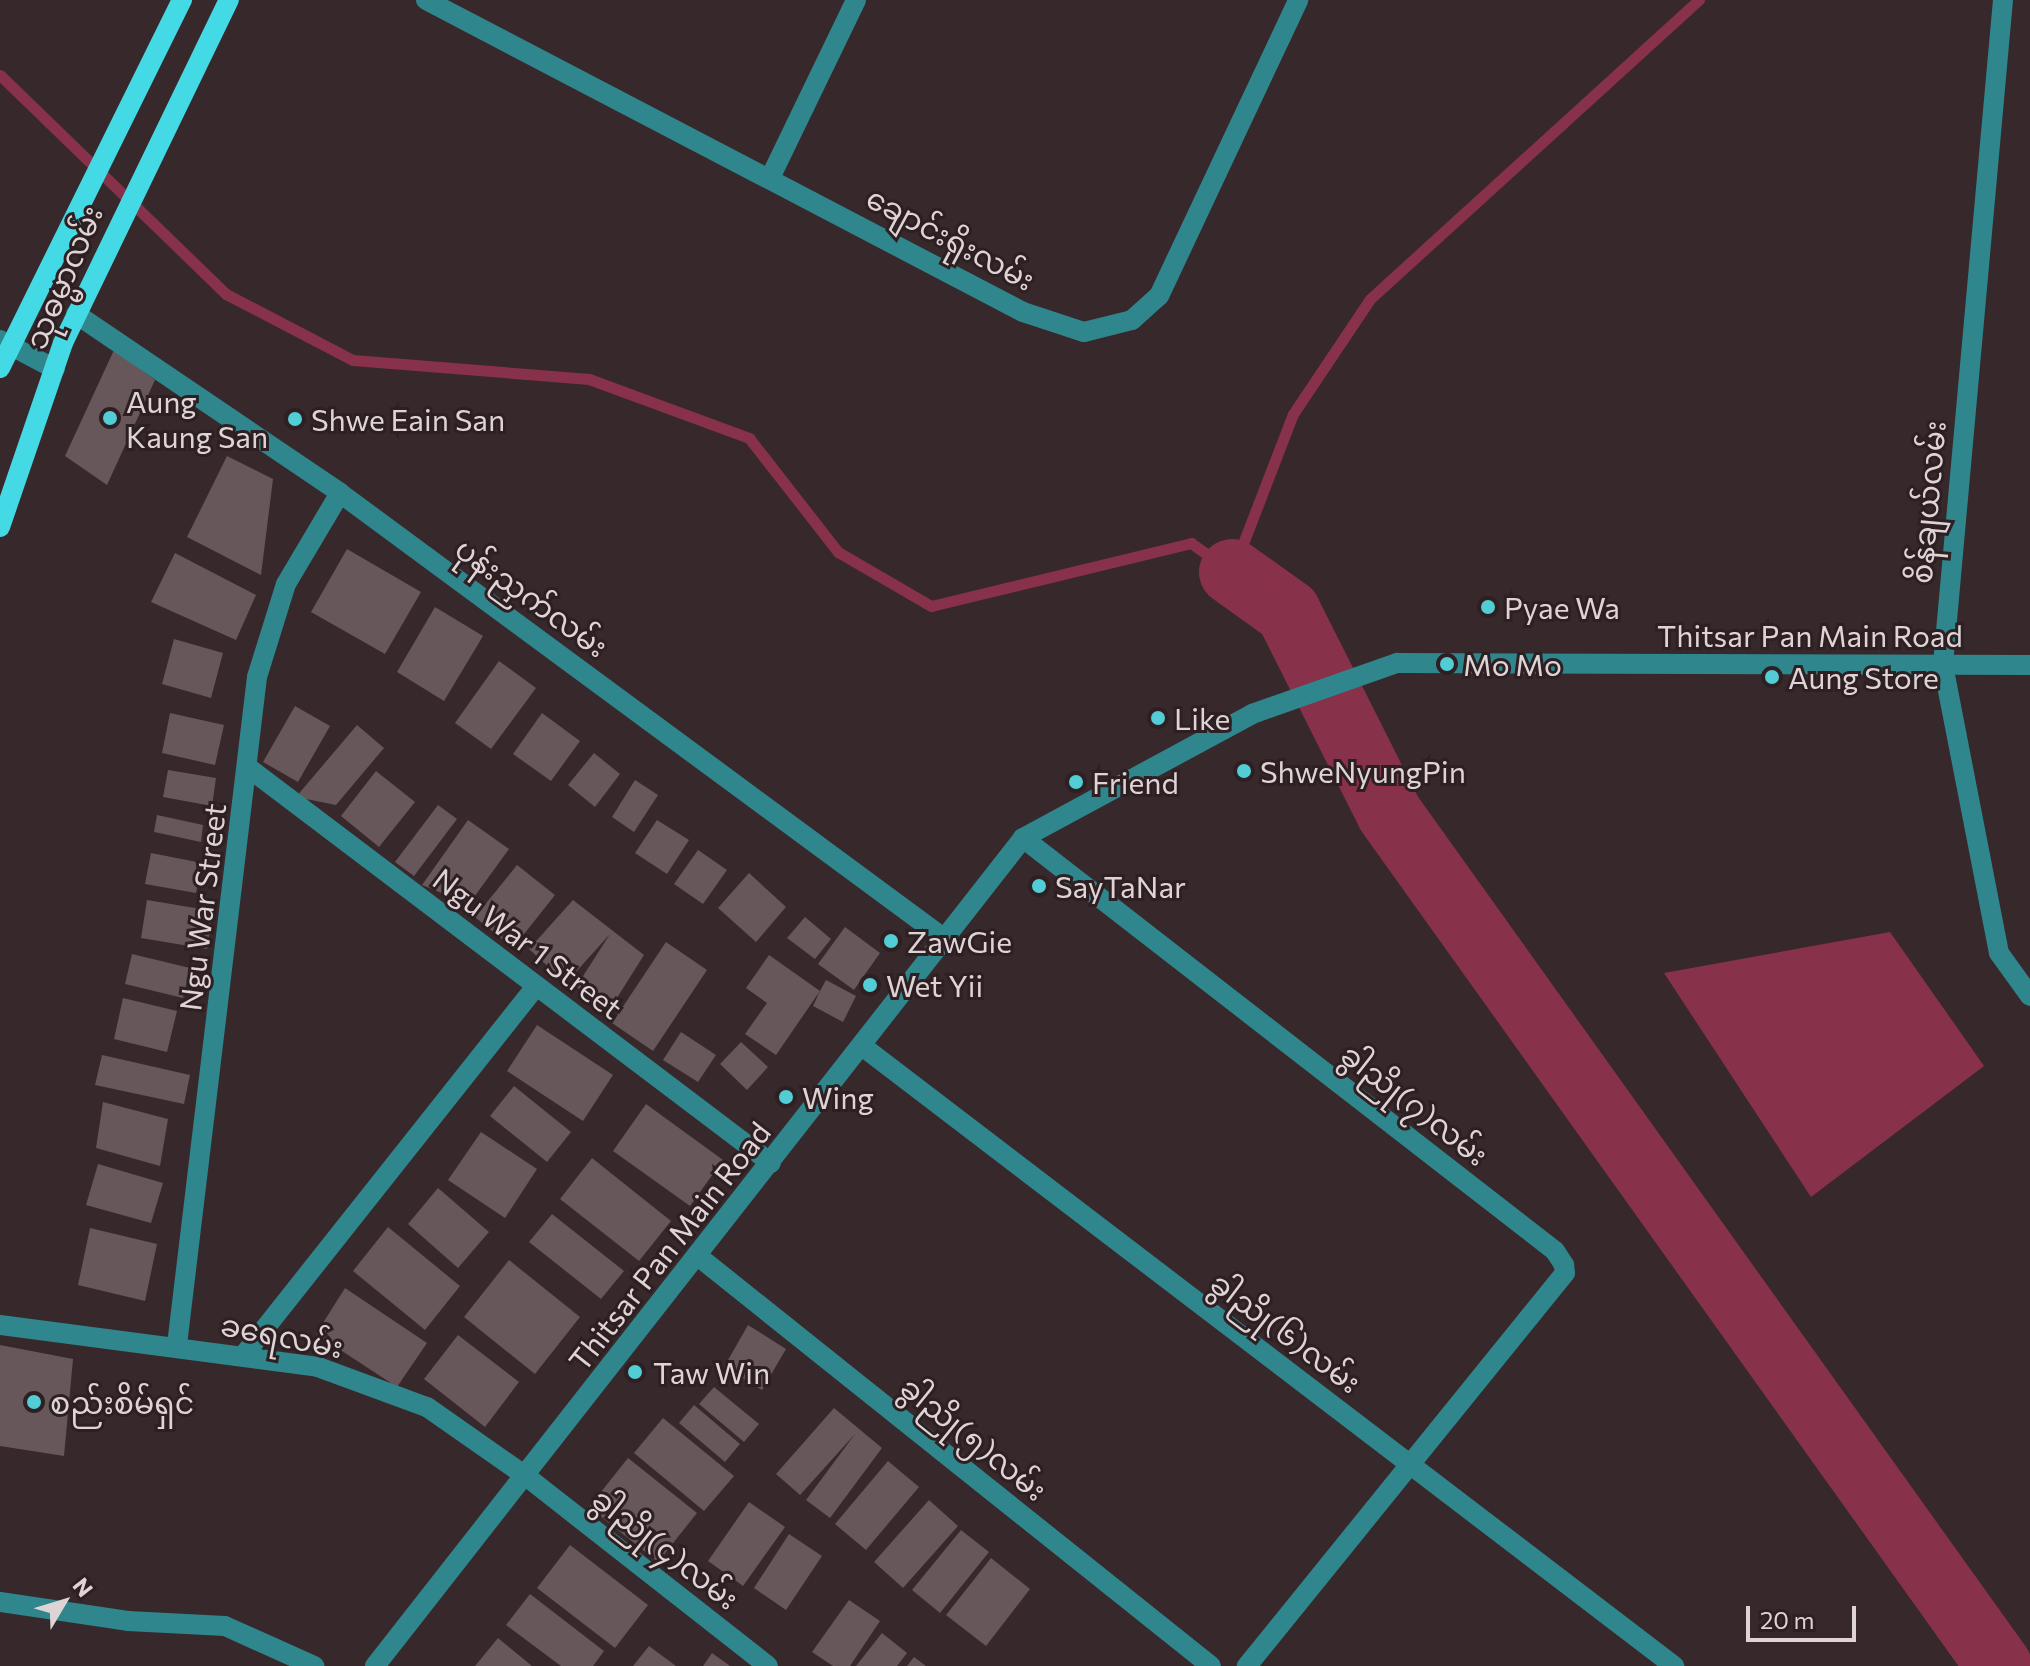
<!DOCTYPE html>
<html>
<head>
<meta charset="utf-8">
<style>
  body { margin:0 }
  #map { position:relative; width:2030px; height:1666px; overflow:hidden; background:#37282b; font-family:Commissioner,"Noto Sans Myanmar",sans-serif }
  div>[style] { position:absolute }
  .water>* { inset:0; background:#88314b }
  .stream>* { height:11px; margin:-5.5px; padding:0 5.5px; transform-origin:5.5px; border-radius:5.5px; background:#88314b }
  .river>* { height:66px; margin:-33px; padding:0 33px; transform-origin:33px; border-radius:33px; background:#88314b }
  .building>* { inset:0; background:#67565a }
  .minor>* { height:20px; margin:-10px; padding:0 10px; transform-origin:10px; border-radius:10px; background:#2f868c }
  .major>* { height:20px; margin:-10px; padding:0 10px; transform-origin:10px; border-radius:10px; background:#44dae5 }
  .dots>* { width:22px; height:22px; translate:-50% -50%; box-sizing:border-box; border:4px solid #2d1f22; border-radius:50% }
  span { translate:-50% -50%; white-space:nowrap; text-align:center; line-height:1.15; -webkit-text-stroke:6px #2d1f22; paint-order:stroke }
  .street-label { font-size:30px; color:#ded4d6 }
  .poi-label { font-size:30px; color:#ded4d6 }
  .left { translate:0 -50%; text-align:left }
  .north { position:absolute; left:24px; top:1562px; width:80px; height:80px; -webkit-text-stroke:6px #2d1f22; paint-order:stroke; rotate:52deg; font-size:22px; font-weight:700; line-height:32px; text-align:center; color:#ded4d6 }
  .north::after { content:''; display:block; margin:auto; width:28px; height:36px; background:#ded4d6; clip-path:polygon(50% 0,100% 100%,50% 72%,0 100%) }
  .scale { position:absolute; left:1746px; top:1606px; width:110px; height:36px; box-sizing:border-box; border:4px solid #ded4d6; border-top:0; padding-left:10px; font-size:24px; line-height:28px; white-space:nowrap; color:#ded4d6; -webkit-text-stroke:6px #2d1f22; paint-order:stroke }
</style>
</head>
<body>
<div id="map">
  <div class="water">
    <div style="clip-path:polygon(1890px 932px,1984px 1066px,1811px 1197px,1664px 973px)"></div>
  </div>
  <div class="stream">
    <div style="left:0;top:75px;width:315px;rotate:44.1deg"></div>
    <div style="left:226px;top:294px;width:143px;rotate:27.5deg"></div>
    <div style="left:353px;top:360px;width:237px;rotate:4.6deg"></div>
    <div style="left:589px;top:379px;width:171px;rotate:20.2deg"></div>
    <div style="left:749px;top:438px;width:145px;rotate:52deg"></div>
    <div style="left:838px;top:552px;width:108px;rotate:30.1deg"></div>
    <div style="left:931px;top:606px;width:268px;rotate:-13.6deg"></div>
    <div style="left:1191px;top:543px;width:50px;rotate:35.3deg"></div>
    <div style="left:1232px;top:572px;width:169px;rotate:-68.9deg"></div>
    <div style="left:1293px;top:414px;width:138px;rotate:-56.2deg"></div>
    <div style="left:1370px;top:299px;width:445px;rotate:-42.3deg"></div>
    <div style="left:1971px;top:1666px;width:30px;rotate:-76deg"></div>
  </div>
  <div class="river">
    <div style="left:1232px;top:572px;width:69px;rotate:35.5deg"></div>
    <div style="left:1288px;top:612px;width:225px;rotate:63.3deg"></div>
    <div style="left:1389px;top:813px;width:1049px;rotate:54.43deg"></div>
  </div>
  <div class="building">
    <div style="clip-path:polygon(114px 350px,155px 380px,107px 485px,65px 456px)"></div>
    <div style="clip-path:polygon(227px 456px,273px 479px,261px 575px,187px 537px)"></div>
    <div style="clip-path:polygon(347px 549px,421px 592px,385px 654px,311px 612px)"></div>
    <div style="clip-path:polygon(175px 553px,256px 595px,236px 640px,151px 602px)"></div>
    <div style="clip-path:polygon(435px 607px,483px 636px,444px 701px,397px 672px)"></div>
    <div style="clip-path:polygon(174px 639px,223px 653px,211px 698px,162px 684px)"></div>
    <div style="clip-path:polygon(499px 661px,536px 688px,491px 749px,455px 723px)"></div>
    <div style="clip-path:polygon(295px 706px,330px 726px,298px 782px,263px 762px)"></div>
    <div style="clip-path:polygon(170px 713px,224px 725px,215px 765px,162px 753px)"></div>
    <div style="clip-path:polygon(542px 713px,580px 741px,551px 781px,513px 754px)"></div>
    <div style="clip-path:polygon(357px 725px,384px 748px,336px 805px,296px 797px)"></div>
    <div style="clip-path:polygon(594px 753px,620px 774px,595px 807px,568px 785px)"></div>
    <div style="clip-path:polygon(168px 770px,216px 778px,212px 806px,163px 797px)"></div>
    <div style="clip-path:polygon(376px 771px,415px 802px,379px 847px,341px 816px)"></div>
    <div style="clip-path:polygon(635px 780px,658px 795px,634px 832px,612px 817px)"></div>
    <div style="clip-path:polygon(438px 805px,457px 819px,414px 876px,395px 862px)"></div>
    <div style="clip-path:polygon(157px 815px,203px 825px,201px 842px,154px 832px)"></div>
    <div style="clip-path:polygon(468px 820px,509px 849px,469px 904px,422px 885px)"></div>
    <div style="clip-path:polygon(657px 820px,689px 840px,667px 874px,635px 853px)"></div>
    <div style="clip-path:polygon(698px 850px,727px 870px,703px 904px,674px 884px)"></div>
    <div style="clip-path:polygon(151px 853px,202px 863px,196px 893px,145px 884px)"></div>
    <div style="clip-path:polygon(517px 865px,555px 895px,513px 948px,475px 917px)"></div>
    <div style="clip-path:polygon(749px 873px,786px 907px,756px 942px,718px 908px)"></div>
    <div style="clip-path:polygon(147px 900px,213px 911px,207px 949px,141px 938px)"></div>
    <div style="clip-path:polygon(573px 900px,644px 955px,610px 1009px,576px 987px,610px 934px,566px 983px,529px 949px)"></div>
    <div style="clip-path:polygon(805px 917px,831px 939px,815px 959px,787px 938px)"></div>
    <div style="clip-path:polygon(845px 927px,880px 953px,854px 990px,818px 964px)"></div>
    <div style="clip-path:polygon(666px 942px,707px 970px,653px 1051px,612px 1023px)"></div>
    <div style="clip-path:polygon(132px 954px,190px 968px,183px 998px,125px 984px)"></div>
    <div style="clip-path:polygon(769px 955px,820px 991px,826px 980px,856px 996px,843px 1022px,813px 1006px,820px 991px,776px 1055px,745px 1034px,767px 1003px,746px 988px)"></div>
    <div style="clip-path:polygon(123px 998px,177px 1011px,167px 1052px,114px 1039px)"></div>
    <div style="clip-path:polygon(537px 1025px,613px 1075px,583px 1121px,507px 1071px)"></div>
    <div style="clip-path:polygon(681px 1032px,716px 1055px,698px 1082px,663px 1060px)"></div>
    <div style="clip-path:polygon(741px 1042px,768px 1067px,747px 1090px,720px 1064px)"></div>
    <div style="clip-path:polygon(102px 1055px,190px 1075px,184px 1104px,95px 1085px)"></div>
    <div style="clip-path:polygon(514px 1086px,571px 1132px,547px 1162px,490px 1116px)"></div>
    <div style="clip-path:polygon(103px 1102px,168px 1119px,160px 1166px,96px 1148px)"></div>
    <div style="clip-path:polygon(646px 1104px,723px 1160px,690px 1206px,613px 1151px)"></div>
    <div style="clip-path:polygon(481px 1132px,537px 1169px,505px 1218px,448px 1180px)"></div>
    <div style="clip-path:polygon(592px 1158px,671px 1221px,639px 1261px,560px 1199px)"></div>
    <div style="clip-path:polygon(98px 1164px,163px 1183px,151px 1223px,86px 1205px)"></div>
    <div style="clip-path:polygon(438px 1188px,489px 1232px,458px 1268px,408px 1224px)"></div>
    <div style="clip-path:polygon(552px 1214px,624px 1271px,601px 1299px,529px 1242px)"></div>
    <div style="clip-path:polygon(388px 1227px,460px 1286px,425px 1330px,353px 1271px)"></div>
    <div style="clip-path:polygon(90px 1228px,157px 1244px,145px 1301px,78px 1285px)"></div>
    <div style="clip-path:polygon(509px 1260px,580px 1317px,535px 1374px,464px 1317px)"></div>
    <div style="clip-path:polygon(345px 1288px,427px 1343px,397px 1387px,316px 1334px)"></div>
    <div style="clip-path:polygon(748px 1325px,786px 1349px,762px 1390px,724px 1367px)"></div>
    <div style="clip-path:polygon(458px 1335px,519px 1382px,485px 1427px,424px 1379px)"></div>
    <div style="clip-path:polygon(0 1345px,73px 1359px,64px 1456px,0 1446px)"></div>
    <div style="clip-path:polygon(714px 1387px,759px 1424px,744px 1442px,699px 1404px)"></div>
    <div style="clip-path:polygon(694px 1405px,740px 1444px,725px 1462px,679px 1423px)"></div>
    <div style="clip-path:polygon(834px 1408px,882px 1448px,830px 1518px,806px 1500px,855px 1434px,800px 1495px,776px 1474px)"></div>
    <div style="clip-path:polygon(663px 1418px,734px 1476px,704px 1511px,634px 1453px)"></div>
    <div style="clip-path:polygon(628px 1458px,697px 1513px,658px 1562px,589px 1507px)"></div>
    <div style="clip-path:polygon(888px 1461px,919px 1487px,866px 1550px,835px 1524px)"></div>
    <div style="clip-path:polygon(929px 1500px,958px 1526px,903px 1588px,874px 1562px)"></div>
    <div style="clip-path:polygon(749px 1502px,785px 1527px,743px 1586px,708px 1561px)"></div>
    <div style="clip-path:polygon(961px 1530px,989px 1552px,940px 1613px,912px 1590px)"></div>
    <div style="clip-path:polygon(789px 1534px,822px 1556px,786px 1610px,754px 1588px)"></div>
    <div style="clip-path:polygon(570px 1545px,648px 1605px,615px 1648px,537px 1588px)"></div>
    <div style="clip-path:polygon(991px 1558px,1030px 1589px,986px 1646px,946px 1615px)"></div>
    <div style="clip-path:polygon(530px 1594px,604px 1651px,593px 1666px,561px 1666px,506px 1625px)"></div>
    <div style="clip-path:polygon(849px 1600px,880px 1621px,850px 1666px,833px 1666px,812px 1652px)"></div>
    <div style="clip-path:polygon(882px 1633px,907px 1653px,897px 1666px,856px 1666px)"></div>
    <div style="clip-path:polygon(498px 1638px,532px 1666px,475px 1666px)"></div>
    <div style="clip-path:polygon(649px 1646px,676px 1666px,633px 1666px)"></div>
    <div style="clip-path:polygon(712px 1653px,730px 1666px,703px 1666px)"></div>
    <div style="clip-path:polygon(914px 1657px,926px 1666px,907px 1666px)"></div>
  </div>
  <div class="minor">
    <div style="left:426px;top:0;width:674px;rotate:27.59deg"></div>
    <div style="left:1023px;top:312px;width:64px;rotate:18.2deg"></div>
    <div style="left:1084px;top:332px;width:49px;rotate:-14deg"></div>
    <div style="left:1132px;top:320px;width:36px;rotate:-42deg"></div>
    <div style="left:1159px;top:296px;width:327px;rotate:-64.8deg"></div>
    <div style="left:2003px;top:0;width:668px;rotate:95.16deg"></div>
    <div style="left:1943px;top:665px;width:293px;rotate:79deg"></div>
    <div style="left:1999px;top:953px;width:53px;rotate:54.2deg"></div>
    <div style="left:771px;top:176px;width:195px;rotate:-64.2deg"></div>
    <div style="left:76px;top:314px;width:319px;rotate:34.1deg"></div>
    <div style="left:340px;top:493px;width:752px;rotate:36.4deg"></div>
    <div style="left:0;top:340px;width:62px;rotate:27.8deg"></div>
    <div style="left:250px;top:769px;width:653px;rotate:37.1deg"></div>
    <div style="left:1023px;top:838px;width:673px;rotate:37.82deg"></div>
    <div style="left:1555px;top:1251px;width:17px;rotate:57deg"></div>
    <div style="left:1564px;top:1265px;width:8px;rotate:83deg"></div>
    <div style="left:1565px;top:1273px;width:506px;rotate:128.98deg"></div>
    <div style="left:862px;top:1046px;width:1022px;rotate:37.36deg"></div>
    <div style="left:699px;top:1257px;width:655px;rotate:38.62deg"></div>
    <div style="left:0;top:1325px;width:321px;rotate:7.5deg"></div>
    <div style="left:318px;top:1367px;width:116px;rotate:20.2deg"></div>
    <div style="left:427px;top:1407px;width:122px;rotate:35deg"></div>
    <div style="left:527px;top:1477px;width:306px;rotate:38.1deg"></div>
    <div style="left:177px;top:1345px;width:673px;rotate:-83.17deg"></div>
    <div style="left:257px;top:677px;width:97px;rotate:-72.7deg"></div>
    <div style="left:286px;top:584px;width:106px;rotate:-59.3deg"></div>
    <div style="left:243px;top:1356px;width:471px;rotate:-51.6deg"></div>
    <div style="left:0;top:1602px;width:129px;rotate:8.4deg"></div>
    <div style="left:128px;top:1621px;width:97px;rotate:3deg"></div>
    <div style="left:225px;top:1626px;width:98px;rotate:24.2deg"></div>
    <div style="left:375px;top:1666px;width:1051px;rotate:-51.95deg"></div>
    <div style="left:1023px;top:838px;width:260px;rotate:-28.4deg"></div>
    <div style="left:1252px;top:714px;width:154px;rotate:-19.4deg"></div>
    <div style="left:1397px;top:663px;width:633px;rotate:0.18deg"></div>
  </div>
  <div class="major">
    <div style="left:0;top:368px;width:411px;rotate:-63.7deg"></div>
    <div style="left:0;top:527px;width:194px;rotate:-71.1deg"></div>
    <div style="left:63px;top:343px;width:381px;rotate:-64.2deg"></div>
  </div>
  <div class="dots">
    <div style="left:110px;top:418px;background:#52ccd5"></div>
    <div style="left:295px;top:419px;background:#52ccd5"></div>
    <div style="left:1488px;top:607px;background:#52ccd5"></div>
    <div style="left:1447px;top:664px;background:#52ccd5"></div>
    <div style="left:1772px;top:677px;background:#52ccd5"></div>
    <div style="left:1158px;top:718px;background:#52ccd5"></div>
    <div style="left:1244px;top:771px;background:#52ccd5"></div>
    <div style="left:1076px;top:782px;background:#52ccd5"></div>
    <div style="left:1039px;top:886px;background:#52ccd5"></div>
    <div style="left:891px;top:941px;background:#52ccd5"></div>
    <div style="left:870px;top:985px;background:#52ccd5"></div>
    <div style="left:786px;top:1097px;background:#52ccd5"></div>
    <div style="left:635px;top:1372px;background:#52ccd5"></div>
    <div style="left:34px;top:1402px;background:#52ccd5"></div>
  </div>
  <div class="street-label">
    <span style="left:951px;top:238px;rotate:28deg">ချောင်းရိုးလမ်း</span>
    <span style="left:63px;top:277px;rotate:-67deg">သုဓမ္မာလမ်း</span>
    <span style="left:1927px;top:502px;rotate:-85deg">စိန်ချယ်လမ်း</span>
    <span style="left:532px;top:597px;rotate:36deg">ပုန်းညှက်လမ်း</span>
    <span style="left:1810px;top:635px">Thitsar Pan Main Road</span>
    <span style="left:202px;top:907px;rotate:-83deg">Ngu War Street</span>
    <span style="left:528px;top:943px;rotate:37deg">Ngu War 1 Street</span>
    <span style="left:1415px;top:1104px;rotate:38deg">ခွါညို(၇)လမ်း</span>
    <span style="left:669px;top:1246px;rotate:-52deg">Thitsar Pan Main Road</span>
    <span style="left:1286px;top:1332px;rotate:37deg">ခွါညို(၆)လမ်း</span>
    <span style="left:282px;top:1335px;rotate:11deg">ခရေလမ်း</span>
    <span style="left:974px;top:1438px;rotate:39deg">ခွါညို(၅)လမ်း</span>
    <span style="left:666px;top:1548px;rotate:38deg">ခွါညို(၄)လမ်း</span>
  </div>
  <div class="poi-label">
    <span class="left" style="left:126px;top:418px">Aung<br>Kaung San</span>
    <span class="left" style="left:311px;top:419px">Shwe Eain San</span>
    <span class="left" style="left:1504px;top:607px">Pyae Wa</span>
    <span class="left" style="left:1463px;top:664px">Mo Mo</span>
    <span class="left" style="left:1788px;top:677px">Aung Store</span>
    <span class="left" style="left:1174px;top:718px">Like</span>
    <span class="left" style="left:1260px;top:771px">ShweNyungPin</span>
    <span class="left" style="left:1092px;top:782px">Friend</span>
    <span class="left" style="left:1055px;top:886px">SayTaNar</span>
    <span class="left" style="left:907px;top:941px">ZawGie</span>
    <span class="left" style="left:886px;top:985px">Wet Yii</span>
    <span class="left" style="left:802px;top:1097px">Wing</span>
    <span class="left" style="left:653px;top:1372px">Taw Win</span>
    <span class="left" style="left:50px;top:1402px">စည်းစိမ်ရှင်</span>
  </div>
  <div class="north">N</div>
  <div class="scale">20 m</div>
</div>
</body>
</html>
